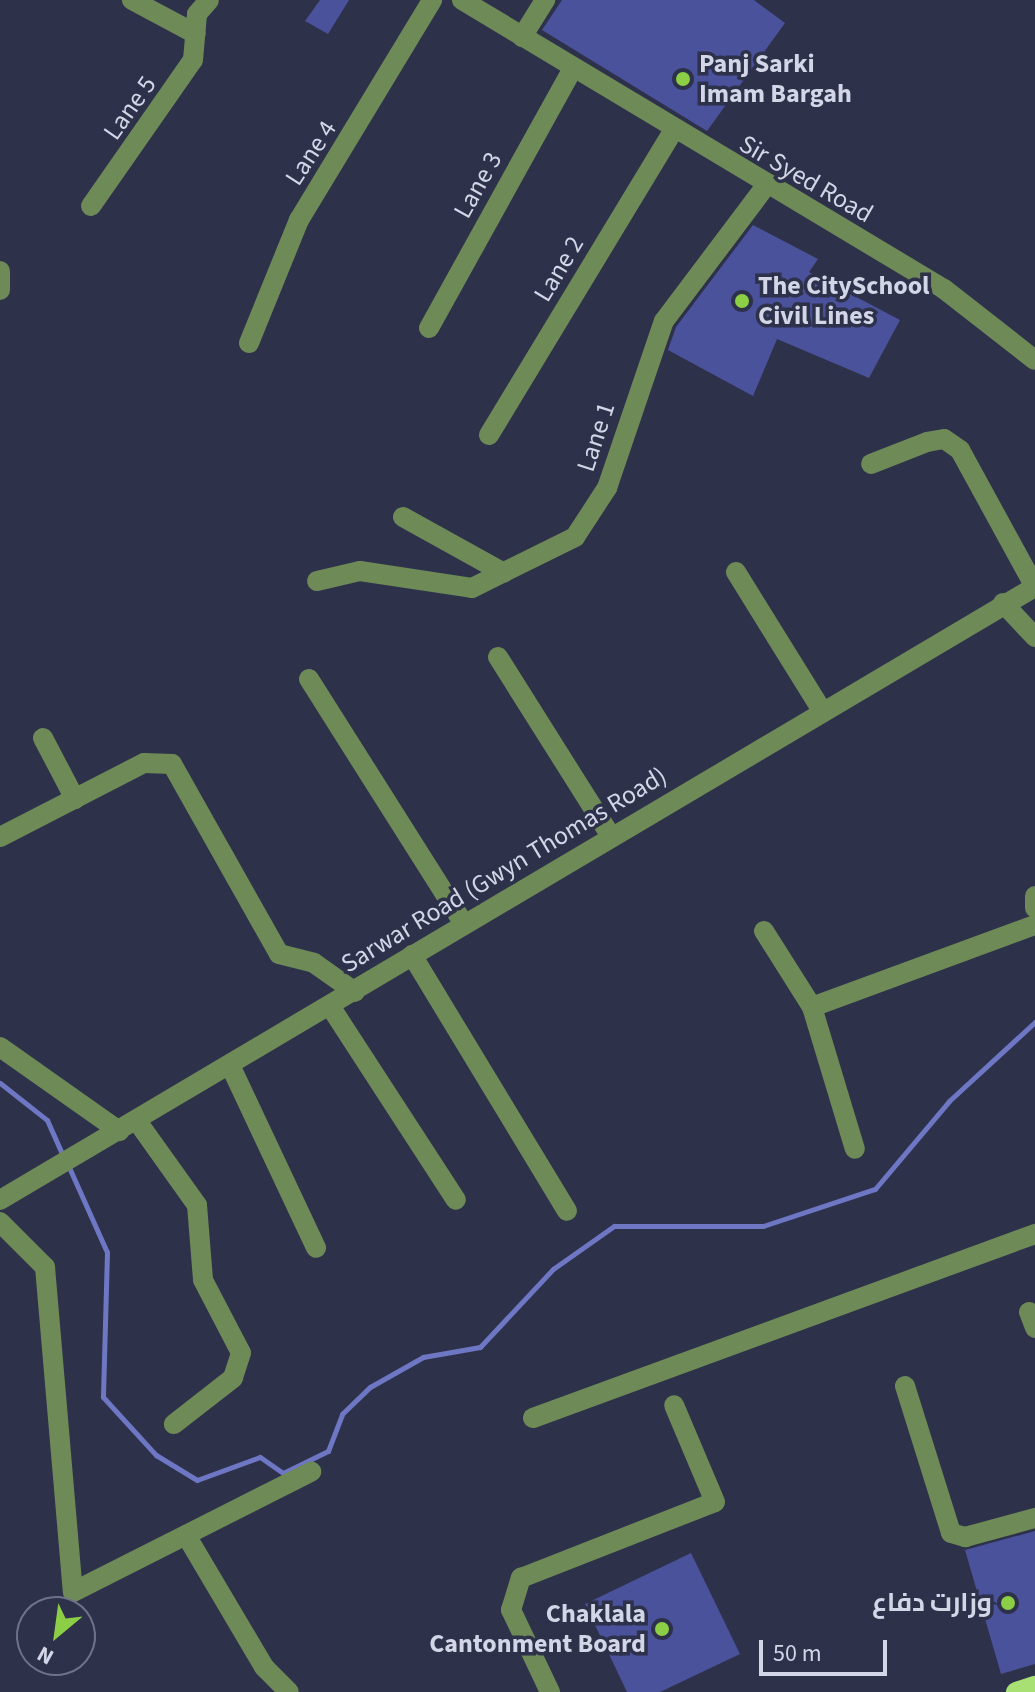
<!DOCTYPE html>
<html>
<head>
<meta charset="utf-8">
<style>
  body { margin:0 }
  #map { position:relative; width:1035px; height:1692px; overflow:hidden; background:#2d314a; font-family:"Source Sans 3",Cairo,sans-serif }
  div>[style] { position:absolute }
  .stream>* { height:5px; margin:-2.5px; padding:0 2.5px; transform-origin:2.5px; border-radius:2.5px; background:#6d77c4 }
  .building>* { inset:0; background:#4b529c }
  .minor>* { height:20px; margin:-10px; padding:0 10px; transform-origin:10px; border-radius:10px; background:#6e8a57 }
  .major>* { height:20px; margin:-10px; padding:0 10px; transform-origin:10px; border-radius:10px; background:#a8e074 }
  .dots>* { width:22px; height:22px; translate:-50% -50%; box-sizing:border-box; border:4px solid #2d314a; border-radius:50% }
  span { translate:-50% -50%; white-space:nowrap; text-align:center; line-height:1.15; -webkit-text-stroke:7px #2d314a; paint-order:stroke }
  .poi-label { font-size:26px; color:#d3d6e7; font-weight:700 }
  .left { translate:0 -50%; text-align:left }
  .right { translate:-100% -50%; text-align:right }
  .street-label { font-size:26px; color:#d3d6e7 }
  .north { position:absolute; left:16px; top:1596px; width:80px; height:80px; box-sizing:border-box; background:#2d314a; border:2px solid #6f7389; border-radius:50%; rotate:209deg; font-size:22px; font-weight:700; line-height:32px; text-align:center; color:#d3d6e7 }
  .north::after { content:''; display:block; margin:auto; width:28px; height:36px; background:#8cce45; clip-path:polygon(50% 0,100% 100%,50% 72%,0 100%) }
  .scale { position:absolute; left:759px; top:1640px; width:128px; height:36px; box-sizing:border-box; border:4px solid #d3d6e7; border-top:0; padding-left:10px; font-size:24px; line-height:28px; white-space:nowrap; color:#d3d6e7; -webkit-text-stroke:6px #2d314a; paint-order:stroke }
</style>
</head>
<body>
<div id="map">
  <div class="stream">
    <div style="left:0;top:1083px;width:60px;rotate:38.2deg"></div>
    <div style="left:47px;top:1120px;width:39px;rotate:66deg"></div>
    <div style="left:68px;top:1165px;width:95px;rotate:65.9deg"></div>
    <div style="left:107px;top:1252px;width:145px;rotate:91.6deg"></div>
    <div style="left:103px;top:1397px;width:79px;rotate:47.6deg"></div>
    <div style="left:156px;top:1455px;width:48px;rotate:31.4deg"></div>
    <div style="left:197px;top:1480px;width:67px;rotate:-20.1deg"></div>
    <div style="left:260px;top:1457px;width:28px;rotate:35deg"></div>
    <div style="left:283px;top:1473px;width:50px;rotate:-26.1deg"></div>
    <div style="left:328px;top:1451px;width:40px;rotate:-69deg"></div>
    <div style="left:342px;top:1414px;width:39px;rotate:-44deg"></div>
    <div style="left:370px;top:1387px;width:61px;rotate:-29.5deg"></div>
    <div style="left:423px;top:1357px;width:58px;rotate:-10deg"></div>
    <div style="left:480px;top:1347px;width:107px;rotate:-46.9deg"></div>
    <div style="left:553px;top:1269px;width:75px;rotate:-35.2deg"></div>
    <div style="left:614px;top:1226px;width:149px"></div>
    <div style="left:763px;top:1226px;width:118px;rotate:-18.3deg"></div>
    <div style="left:875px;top:1189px;width:115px;rotate:-49.9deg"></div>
    <div style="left:949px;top:1101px;width:117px;rotate:-42.6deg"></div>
  </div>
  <div class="building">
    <div style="clip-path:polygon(320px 0,349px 0,328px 34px,305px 21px)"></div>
    <div style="clip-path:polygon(562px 0,754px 0,785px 23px,707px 131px,542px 30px)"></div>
    <div style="clip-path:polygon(753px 225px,818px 259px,809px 272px,900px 320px,869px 378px,777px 339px,753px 396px,668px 350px,676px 327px)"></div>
    <div style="clip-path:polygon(1035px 1531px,1035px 1664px,1001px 1674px,965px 1550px)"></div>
    <div style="clip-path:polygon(691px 1553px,740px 1654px,660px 1692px,627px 1692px,585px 1604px)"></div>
  </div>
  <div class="minor">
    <div style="left:132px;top:0;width:72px;rotate:28deg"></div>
    <div style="left:462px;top:0;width:562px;rotate:30.95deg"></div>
    <div style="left:944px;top:289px;width:115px;rotate:38deg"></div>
    <div style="left:522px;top:37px;width:44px;rotate:-58.1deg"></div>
    <div style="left:91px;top:206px;width:178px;rotate:-55.1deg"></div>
    <div style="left:193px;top:60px;width:46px;rotate:-85deg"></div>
    <div style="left:197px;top:14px;width:18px;rotate:-49deg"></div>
    <div style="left:0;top:271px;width:19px;rotate:90deg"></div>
    <div style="left:429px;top:328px;width:297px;rotate:-61deg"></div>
    <div style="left:249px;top:343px;width:133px;rotate:-67.9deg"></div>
    <div style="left:299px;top:220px;width:257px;rotate:-58.8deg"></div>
    <div style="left:489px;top:435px;width:357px;rotate:-58.8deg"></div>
    <div style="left:403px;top:517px;width:115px;rotate:29deg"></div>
    <div style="left:736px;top:572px;width:161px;rotate:58.2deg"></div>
    <div style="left:317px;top:581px;width:44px;rotate:-13.1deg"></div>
    <div style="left:360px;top:571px;width:113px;rotate:8.6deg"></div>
    <div style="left:472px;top:588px;width:115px;rotate:-26.3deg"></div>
    <div style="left:575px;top:537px;width:59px;rotate:-56.9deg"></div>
    <div style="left:607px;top:488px;width:176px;rotate:-71.2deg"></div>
    <div style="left:664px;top:321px;width:168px;rotate:-53deg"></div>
    <div style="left:1003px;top:603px;width:47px;rotate:46.7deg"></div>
    <div style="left:498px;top:657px;width:210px;rotate:57.8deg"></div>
    <div style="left:309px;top:679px;width:289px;rotate:57.7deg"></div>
    <div style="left:43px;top:738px;width:69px;rotate:62.3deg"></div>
    <div style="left:0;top:837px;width:162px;rotate:-27.2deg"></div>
    <div style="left:144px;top:763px;width:28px;rotate:2deg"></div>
    <div style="left:172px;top:764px;width:218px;rotate:60.6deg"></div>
    <div style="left:279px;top:954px;width:36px;rotate:14deg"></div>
    <div style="left:314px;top:963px;width:50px;rotate:35.3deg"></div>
    <div style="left:1035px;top:896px;width:12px;rotate:90deg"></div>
    <div style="left:764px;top:931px;width:90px;rotate:57.7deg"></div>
    <div style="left:812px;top:1007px;width:148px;rotate:73.2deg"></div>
    <div style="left:412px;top:955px;width:299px;rotate:58.8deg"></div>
    <div style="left:330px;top:1006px;width:231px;rotate:57deg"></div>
    <div style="left:812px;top:1007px;width:238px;rotate:-20.2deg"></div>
    <div style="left:0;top:1047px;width:146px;rotate:35.2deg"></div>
    <div style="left:230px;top:1065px;width:202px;rotate:64.8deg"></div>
    <div style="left:137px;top:1121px;width:103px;rotate:54.5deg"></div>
    <div style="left:197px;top:1205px;width:75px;rotate:85.4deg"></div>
    <div style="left:203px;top:1280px;width:82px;rotate:62.5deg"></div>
    <div style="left:241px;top:1353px;width:26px;rotate:108deg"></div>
    <div style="left:233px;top:1378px;width:75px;rotate:142.1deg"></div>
    <div style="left:0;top:1200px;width:1203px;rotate:-30.64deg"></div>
    <div style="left:1035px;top:587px;width:156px;rotate:-118.7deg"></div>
    <div style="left:960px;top:450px;width:19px;rotate:-145deg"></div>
    <div style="left:944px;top:439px;width:17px;rotate:170deg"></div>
    <div style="left:927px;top:442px;width:60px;rotate:158.6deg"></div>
    <div style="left:0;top:1222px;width:64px;rotate:45deg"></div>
    <div style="left:45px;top:1267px;width:326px;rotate:85.1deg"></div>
    <div style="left:73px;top:1592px;width:267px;rotate:-26.8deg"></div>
    <div style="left:1029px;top:1312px;width:17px;rotate:69deg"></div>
    <div style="left:905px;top:1386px;width:154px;rotate:72.6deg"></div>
    <div style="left:951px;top:1533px;width:15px;rotate:16deg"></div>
    <div style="left:965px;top:1537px;width:73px;rotate:-15.2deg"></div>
    <div style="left:533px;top:1418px;width:535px;rotate:-20.13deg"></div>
    <div style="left:186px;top:1535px;width:153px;rotate:59.4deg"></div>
    <div style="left:264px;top:1667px;width:35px;rotate:45deg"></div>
    <div style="left:550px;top:1692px;width:91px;rotate:-115.4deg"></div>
    <div style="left:511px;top:1610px;width:34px;rotate:-73deg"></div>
    <div style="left:521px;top:1578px;width:208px;rotate:-21.4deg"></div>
    <div style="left:715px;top:1502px;width:105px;rotate:-112.9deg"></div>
  </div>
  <div class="major">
    <div style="left:1016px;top:1692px;width:20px;rotate:-18deg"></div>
  </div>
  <div class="dots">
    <div style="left:683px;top:79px;background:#8cce45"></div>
    <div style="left:742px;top:301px;background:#8cce45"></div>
    <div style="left:1008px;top:1603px;background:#8cce45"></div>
    <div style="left:662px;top:1629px;background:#8cce45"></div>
  </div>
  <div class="poi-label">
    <span class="left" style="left:699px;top:79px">Panj Sarki<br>Imam Bargah</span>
    <span class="left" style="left:758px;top:301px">The CitySchool<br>Civil Lines</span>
    <span class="right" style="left:992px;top:1603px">وزارت دفاع</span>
    <span class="right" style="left:646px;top:1629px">Chaklala<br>Cantonment Board</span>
  </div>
  <div class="street-label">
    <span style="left:130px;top:108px;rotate:-55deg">Lane 5</span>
    <span style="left:311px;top:153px;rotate:-57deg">Lane 4</span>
    <span style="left:806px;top:179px;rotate:30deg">Sir Syed Road</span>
    <span style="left:478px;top:185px;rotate:-61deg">Lane 3</span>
    <span style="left:559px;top:269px;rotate:-59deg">Lane 2</span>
    <span style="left:596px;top:437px;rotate:-72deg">Lane 1</span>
    <span style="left:504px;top:870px;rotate:-31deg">Sarwar Road (Gwyn Thomas Road)</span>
  </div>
  <div class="north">N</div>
  <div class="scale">50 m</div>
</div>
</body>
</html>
